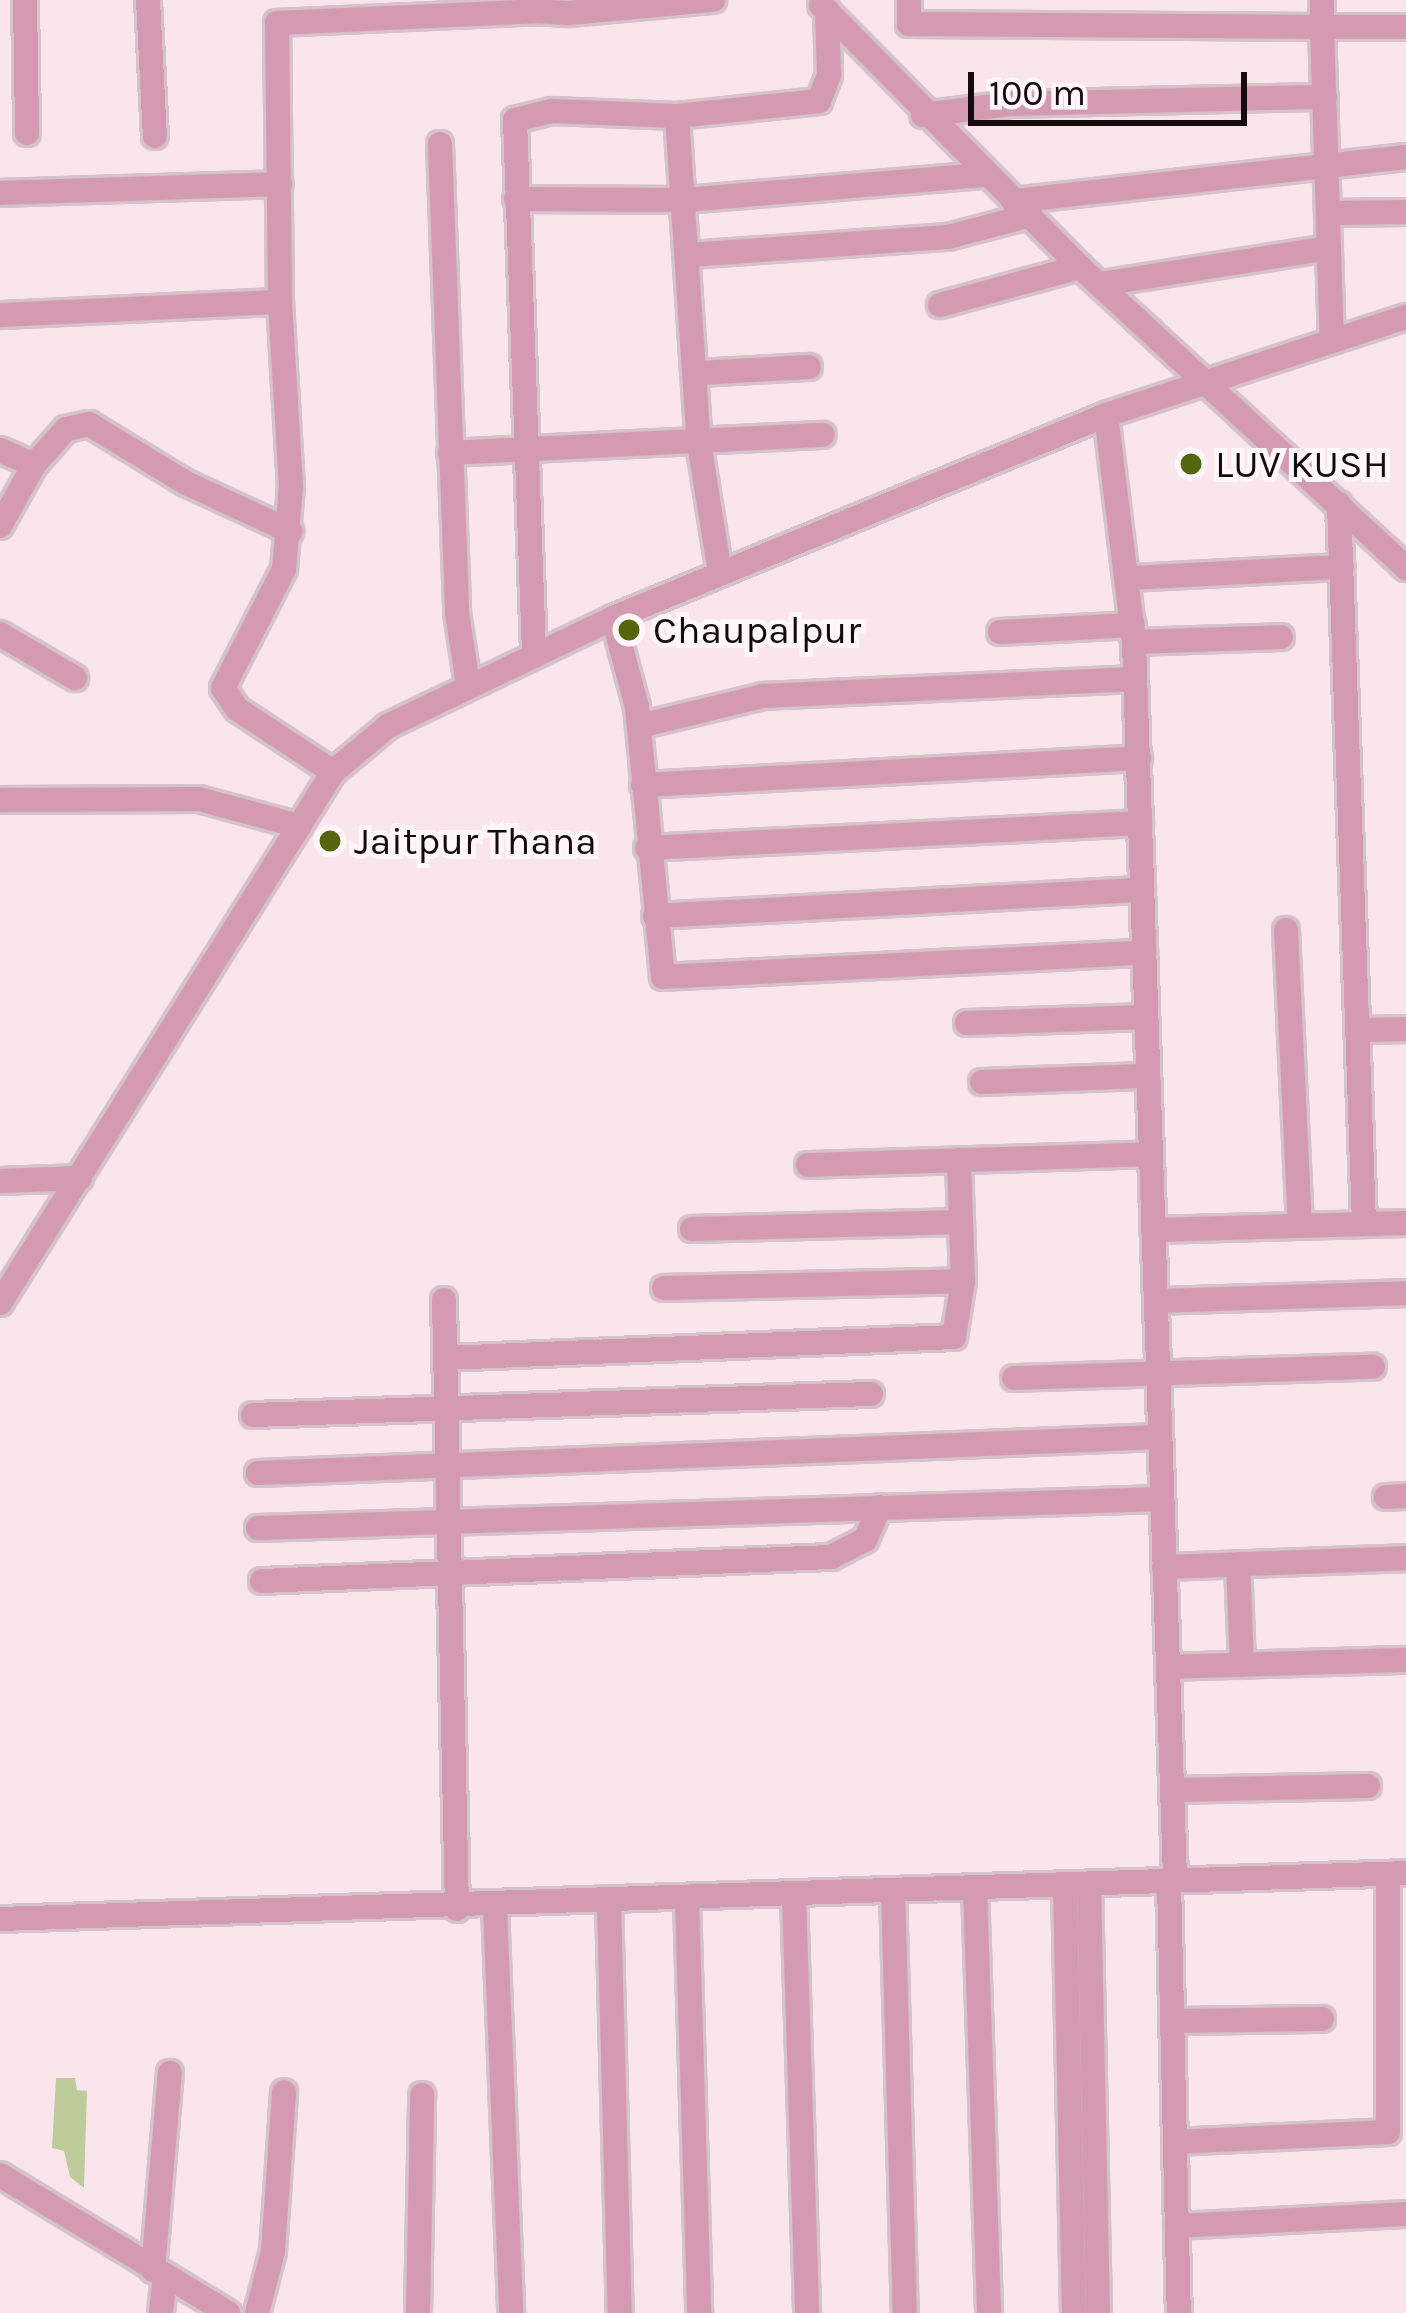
<!DOCTYPE html>
<html>
<head>
<meta charset="utf-8">
<style>
  body { margin:0 }
  #map { position:relative; width:1406px; height:2313px; overflow:hidden; background:#fbe5ed; font-family:Karla,sans-serif }
  div>[style] { position:absolute }
  .green>* { inset:0; background:#becc9c }
  .roads { filter:drop-shadow(3px 0 #d6c2c9) drop-shadow(-3px 0 #d6c2c9) drop-shadow(0 3px #d6c2c9) drop-shadow(0 -3px #d6c2c9) }
  .minor>* { height:24px; margin:-12px; padding:0 12px; transform-origin:12px; border-radius:12px; background:#d49ab1 }
  .dots>* { width:33px; height:33px; translate:-50% -50%; box-sizing:border-box; border:6px solid #fef6f9; border-radius:50% }
  span { translate:-50% -50%; white-space:nowrap; text-align:center; line-height:1.15; -webkit-text-stroke:10px #fef6f9; paint-order:stroke }
  .poi-label { font-size:39px; color:#160a0f }
  .left { translate:0 -50%; text-align:left }
  .scale { position:absolute; left:968px; top:72px; width:279px; height:54px; box-sizing:border-box; border:6px solid #160a0f; border-top:0; padding-left:15px; font-size:36px; line-height:42px; white-space:nowrap; color:#160a0f; -webkit-text-stroke:9px #fef6f9; paint-order:stroke }
</style>
</head>
<body>
<div id="map">
  <div class="green">
    <div style="clip-path:polygon(56px 2078px,75px 2078px,77px 2090px,87px 2091px,84px 2188px,70px 2177px,64px 2151px,52px 2148px)"></div>
  </div>
  <div class="roads">
    <div class="minor">
      <div style="left:25px;top:0;width:133px;rotate:89.1deg"></div>
      <div style="left:148px;top:0;width:136px;rotate:87.1deg"></div>
      <div style="left:909px;top:0;width:24px;rotate:90deg"></div>
      <div style="left:909px;top:24px;width:413px;rotate:0.4deg"></div>
      <div style="left:1322px;top:27px;width:314px;rotate:88.2deg"></div>
      <div style="left:1322px;top:0;width:27px;rotate:90deg"></div>
      <div style="left:1322px;top:27px;width:84px"></div>
      <div style="left:527px;top:2px;width:13px;rotate:42deg"></div>
      <div style="left:537px;top:11px;width:32px;rotate:4deg"></div>
      <div style="left:569px;top:13px;width:145px;rotate:-5.2deg"></div>
      <div style="left:821px;top:5px;width:368px;rotate:45.3deg"></div>
      <div style="left:1080px;top:267px;width:444px;rotate:42.7deg"></div>
      <div style="left:923px;top:115px;width:88px;rotate:-7.2deg"></div>
      <div style="left:1010px;top:104px;width:315px;rotate:-1.3deg"></div>
      <div style="left:677px;top:116px;width:328px;rotate:86.2deg"></div>
      <div style="left:699px;top:443px;width:132px;rotate:80.8deg"></div>
      <div style="left:440px;top:144px;width:469px;rotate:87.9deg"></div>
      <div style="left:457px;top:613px;width:72px;rotate:81.2deg"></div>
      <div style="left:0;top:193px;width:280px;rotate:-1.8deg"></div>
      <div style="left:516px;top:199px;width:169px;rotate:0.3deg"></div>
      <div style="left:685px;top:200px;width:301px;rotate:-4.8deg"></div>
      <div style="left:1013px;top:201px;width:395px;rotate:-6.4deg"></div>
      <div style="left:1330px;top:213px;width:76px;rotate:-0.8deg"></div>
      <div style="left:689px;top:255px;width:260px;rotate:-4deg"></div>
      <div style="left:948px;top:237px;width:83px;rotate:-14.7deg"></div>
      <div style="left:1101px;top:284px;width:231px;rotate:-9deg"></div>
      <div style="left:280px;top:302px;width:279px;rotate:-90.6deg"></div>
      <div style="left:277px;top:23px;width:260px;rotate:-2.6deg"></div>
      <div style="left:940px;top:305px;width:145px;rotate:-15.2deg"></div>
      <div style="left:0;top:315px;width:280px;rotate:-2.7deg"></div>
      <div style="left:280px;top:302px;width:184px;rotate:86.6deg"></div>
      <div style="left:291px;top:486px;width:83px;rotate:94.8deg"></div>
      <div style="left:284px;top:569px;width:134px;rotate:117.1deg"></div>
      <div style="left:223px;top:688px;width:25px;rotate:56deg"></div>
      <div style="left:237px;top:709px;width:115px;rotate:33.3deg"></div>
      <div style="left:697px;top:373px;width:112px;rotate:-3.1deg"></div>
      <div style="left:1106px;top:415px;width:229px;rotate:83deg"></div>
      <div style="left:1134px;top:642px;width:1240px;rotate:88.1deg"></div>
      <div style="left:0;top:450px;width:37px;rotate:24deg"></div>
      <div style="left:34px;top:465px;width:48px;rotate:-48.4deg"></div>
      <div style="left:66px;top:429px;width:24px;rotate:-12deg"></div>
      <div style="left:89px;top:424px;width:114px;rotate:31.3deg"></div>
      <div style="left:186px;top:483px;width:115px;rotate:24.8deg"></div>
      <div style="left:450px;top:453px;width:373px;rotate:-2.8deg"></div>
      <div style="left:1339px;top:504px;width:720px;rotate:88.01deg"></div>
      <div style="left:0;top:526px;width:70px;rotate:-60.9deg"></div>
      <div style="left:1131px;top:578px;width:211px;rotate:-3deg"></div>
      <div style="left:613px;top:618px;width:92px;rotate:74.9deg"></div>
      <div style="left:637px;top:707px;width:271px;rotate:84.5deg"></div>
      <div style="left:663px;top:977px;width:482px;rotate:-2.9deg"></div>
      <div style="left:1000px;top:632px;width:133px;rotate:-3deg"></div>
      <div style="left:0;top:634px;width:87px;rotate:30.4deg"></div>
      <div style="left:1134px;top:642px;width:147px;rotate:-1.9deg"></div>
      <div style="left:534px;top:653px;width:533px;rotate:-92.04deg"></div>
      <div style="left:515px;top:120px;width:38px;rotate:-14deg"></div>
      <div style="left:552px;top:111px;width:125px;rotate:2.3deg"></div>
      <div style="left:677px;top:116px;width:143px;rotate:-6deg"></div>
      <div style="left:819px;top:101px;width:28px;rotate:-69deg"></div>
      <div style="left:829px;top:75px;width:65px;rotate:-91.8deg"></div>
      <div style="left:639px;top:726px;width:128px;rotate:-13.6deg"></div>
      <div style="left:763px;top:696px;width:372px;rotate:-2.6deg"></div>
      <div style="left:643px;top:785px;width:497px;rotate:-3.1deg"></div>
      <div style="left:0;top:800px;width:199px;rotate:-0.3deg"></div>
      <div style="left:199px;top:799px;width:104px;rotate:15.1deg"></div>
      <div style="left:647px;top:848px;width:494px;rotate:-2.9deg"></div>
      <div style="left:655px;top:916px;width:488px;rotate:-3.1deg"></div>
      <div style="left:1286px;top:930px;width:296px;rotate:87.3deg"></div>
      <div style="left:967px;top:1023px;width:179px;rotate:-1.9deg"></div>
      <div style="left:1362px;top:1030px;width:44px;rotate:-1.3deg"></div>
      <div style="left:982px;top:1082px;width:163px;rotate:-2.1deg"></div>
      <div style="left:808px;top:1165px;width:342px;rotate:-1.8deg"></div>
      <div style="left:0;top:1181px;width:80px;rotate:-2.1deg"></div>
      <div style="left:692px;top:1229px;width:269px;rotate:-1.5deg"></div>
      <div style="left:1153px;top:1230px;width:253px;rotate:-1.6deg"></div>
      <div style="left:664px;top:1288px;width:299px;rotate:-1.3deg"></div>
      <div style="left:444px;top:1300px;width:609px;rotate:88.78deg"></div>
      <div style="left:1158px;top:1301px;width:248px;rotate:-1.8deg"></div>
      <div style="left:0;top:1303px;width:627px;rotate:-57.91deg"></div>
      <div style="left:333px;top:772px;width:72px;rotate:-39.9deg"></div>
      <div style="left:388px;top:726px;width:250px;rotate:-25.6deg"></div>
      <div style="left:613px;top:618px;width:533px;rotate:-22.38deg"></div>
      <div style="left:1106px;top:415px;width:316px;rotate:-18.1deg"></div>
      <div style="left:445px;top:1358px;width:509px;rotate:-2.36deg"></div>
      <div style="left:954px;top:1337px;width:57px;rotate:-80.9deg"></div>
      <div style="left:963px;top:1281px;width:121px;rotate:-91.9deg"></div>
      <div style="left:1014px;top:1378px;width:359px;rotate:-1.8deg"></div>
      <div style="left:253px;top:1415px;width:618px;rotate:-1.95deg"></div>
      <div style="left:258px;top:1473px;width:901px;rotate:-2.29deg"></div>
      <div style="left:1386px;top:1497px;width:20px;rotate:-3deg"></div>
      <div style="left:258px;top:1528px;width:903px;rotate:-1.84deg"></div>
      <div style="left:1238px;top:1564px;width:101px;rotate:87.7deg"></div>
      <div style="left:1164px;top:1567px;width:242px;rotate:-2.1deg"></div>
      <div style="left:262px;top:1581px;width:570px;rotate:-2.42deg"></div>
      <div style="left:831px;top:1557px;width:38px;rotate:-27deg"></div>
      <div style="left:865px;top:1540px;width:36px;rotate:-66deg"></div>
      <div style="left:1168px;top:1667px;width:238px;rotate:-1.7deg"></div>
      <div style="left:1172px;top:1790px;width:196px;rotate:-1.2deg"></div>
      <div style="left:1169px;top:1881px;width:432px;rotate:88.7deg"></div>
      <div style="left:1089px;top:1884px;width:429px;rotate:88.8deg"></div>
      <div style="left:1065px;top:1885px;width:428px;rotate:88.8deg"></div>
      <div style="left:975px;top:1888px;width:425px;rotate:88.1deg"></div>
      <div style="left:893px;top:1891px;width:422px;rotate:88.4deg"></div>
      <div style="left:794px;top:1895px;width:418px;rotate:88.2deg"></div>
      <div style="left:687px;top:1900px;width:413px;rotate:88.3deg"></div>
      <div style="left:609px;top:1903px;width:410px;rotate:88.5deg"></div>
      <div style="left:495px;top:1908px;width:405px;rotate:87.7deg"></div>
      <div style="left:0;top:1919px;width:1407px;rotate:-1.87deg"></div>
      <div style="left:1172px;top:2021px;width:150px;rotate:-0.8deg"></div>
      <div style="left:1175px;top:2142px;width:213px;rotate:-2.7deg"></div>
      <div style="left:1388px;top:2132px;width:258px;rotate:-90deg"></div>
      <div style="left:0;top:2175px;width:267px;rotate:31.2deg"></div>
      <div style="left:1177px;top:2226px;width:229px;rotate:-3deg"></div>
      <div style="left:153px;top:2270px;width:198px;rotate:-85.1deg"></div>
      <div style="left:161px;top:2313px;width:37px;rotate:-84deg"></div>
      <div style="left:257px;top:2313px;width:64px;rotate:-75.5deg"></div>
      <div style="left:273px;top:2251px;width:159px;rotate:-86deg"></div>
      <div style="left:418px;top:2313px;width:218px;rotate:-88.9deg"></div>
    </div>
  </div>
  <div class="dots">
    <div style="left:1191px;top:464px;background:#54650d"></div>
    <div style="left:629px;top:630px;background:#54650d"></div>
    <div style="left:330px;top:841px;background:#54650d"></div>
  </div>
  <div class="poi-label">
    <span class="left" style="left:1215px;top:464px">LUV KUSH</span>
    <span class="left" style="left:653px;top:630px">Chaupalpur</span>
    <span class="left" style="left:354px;top:841px">Jaitpur Thana</span>
  </div>
  <div class="scale">100 m</div>
</div>
</body>
</html>
